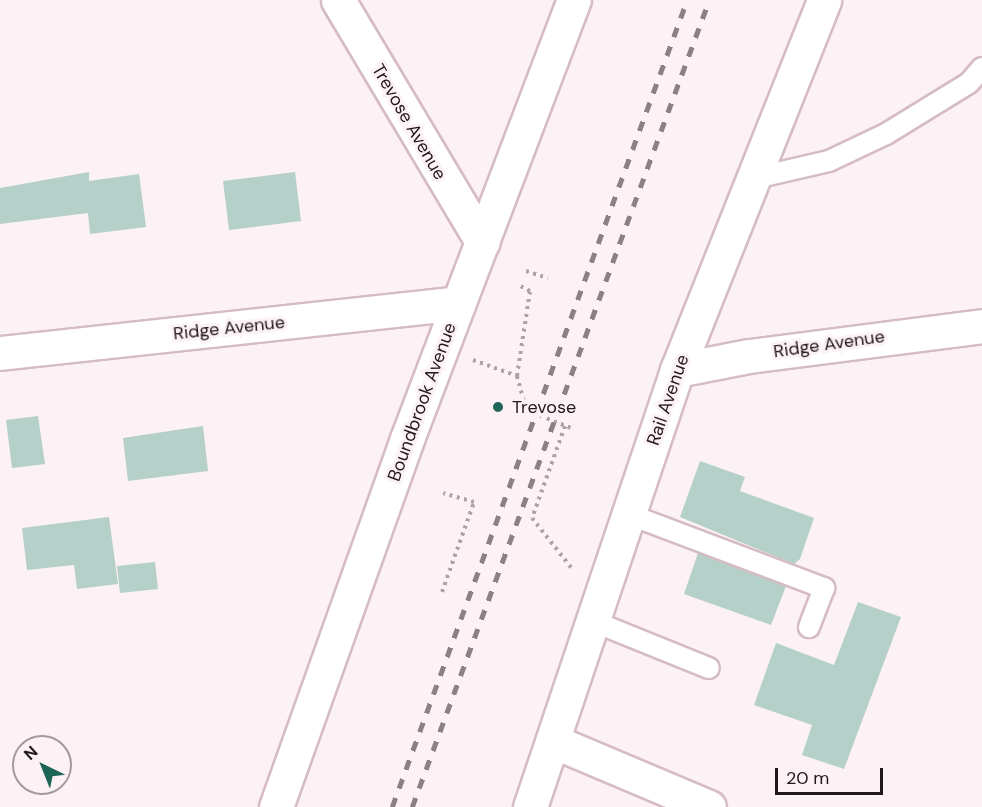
<!DOCTYPE html>
<html>
<head>
<meta charset="utf-8">
<style>
  body { margin:0 }
  #map { position:relative; width:982px; height:807px; overflow:hidden; background:#fcf1f4; font-family:"DM Sans",sans-serif }
  div>[style] { position:absolute }
  .building>* { inset:0; background:#b5d0c9 }
  .path>* { height:4px; margin-top:-2px; transform-origin:0; background:repeating-linear-gradient(90deg,#ada3a6 0 3px,transparent 0 7.5px) }
  .roads { filter:drop-shadow(2px 0 #d5bcc3) drop-shadow(-2px 0 #d5bcc3) drop-shadow(0 2px #d5bcc3) drop-shadow(0 -2px #d5bcc3) }
  .service>* { height:20px; margin:-10px; padding:0 10px; transform-origin:10px; border-radius:10px; background:#fff }
  .minor>* { height:33px; margin:-16.5px; padding:0 16.5px; transform-origin:16.5px; border-radius:16.5px; background:#fff }
  .rail>* { height:4.5px; margin-top:-2.25px; transform-origin:0; background:repeating-linear-gradient(90deg,#8b8184 0 10px,transparent 0 20px) }
  .dots>* { width:16px; height:16px; translate:-50% -50%; box-sizing:border-box; border:3px solid #fcf1f4; border-radius:50% }
  span { translate:-50% -50%; white-space:nowrap; text-align:center; line-height:1.15; -webkit-text-stroke:6px #fcf1f4; paint-order:stroke }
  .street-label { font-size:18px; color:#21181b }
  .poi-label { font-size:18px; color:#21181b }
  .left { translate:0 -50%; text-align:left }
  .north { position:absolute; left:12px; top:735px; width:60px; height:60px; box-sizing:border-box; background:#fcf1f4; border:2px solid #a49a9d; border-radius:50%; rotate:317deg; font-size:16px; font-weight:700; line-height:24px; text-align:center; color:#21181b }
  .north::after { content:''; display:block; margin:auto; width:21px; height:27px; background:#1e6457; clip-path:polygon(50% 0,100% 100%,50% 72%,0 100%) }
  .scale { position:absolute; left:775px; top:768px; width:108px; height:27px; box-sizing:border-box; border:3px solid #21181b; border-top:0; padding-left:8px; font-size:18px; line-height:21px; white-space:nowrap; color:#21181b; -webkit-text-stroke:4px #fcf1f4; paint-order:stroke }
</style>
</head>
<body>
<div id="map">
  <div class="building">
    <div style="clip-path:polygon(89px 172px,89px 181px,139px 174px,146px 227px,90px 234px,88px 213px,0 224px,0 188px)"></div>
    <div style="clip-path:polygon(295px 172px,301px 221px,229px 230px,223px 181px)"></div>
    <div style="clip-path:polygon(38px 416px,45px 464px,12px 468px,6px 420px)"></div>
    <div style="clip-path:polygon(203px 426px,208px 471px,128px 481px,123px 438px)"></div>
    <div style="clip-path:polygon(700px 461px,745px 477px,740px 491px,814px 518px,800px 559px,794px 564px,680px 517px)"></div>
    <div style="clip-path:polygon(109px 517px,118px 584px,77px 589px,74px 565px,27px 570px,22px 528px)"></div>
    <div style="clip-path:polygon(698px 553px,786px 586px,771px 625px,684px 594px)"></div>
    <div style="clip-path:polygon(155px 562px,158px 589px,120px 593px,117px 566px)"></div>
    <div style="clip-path:polygon(858px 602px,901px 617px,844px 769px,802px 755px,812px 725px,754px 705px,776px 643px,834px 665px)"></div>
  </div>
  <div class="path">
    <div style="left:526px;top:271px;width:23px;rotate:18deg"></div>
    <div style="left:473px;top:360px;width:47px;rotate:20deg"></div>
    <div style="left:517px;top:376px;width:35px;rotate:75deg"></div>
    <div style="left:526px;top:410px;width:48px;rotate:21.8deg"></div>
    <div style="left:517px;top:376px;width:86px;rotate:-81.3deg"></div>
    <div style="left:530px;top:291px;width:11px;rotate:-153deg"></div>
    <div style="left:565px;top:426px;width:98px;rotate:109.7deg"></div>
    <div style="left:532px;top:518px;width:66px;rotate:51.7deg"></div>
    <div style="left:442px;top:592px;width:96px;rotate:-70.4deg"></div>
    <div style="left:474px;top:502px;width:32px;rotate:-164deg"></div>
  </div>
  <div class="roads">
    <div class="service">
      <div style="left:751px;top:179px;width:80px;rotate:-13deg"></div>
      <div style="left:829px;top:161px;width:63px;rotate:-25.3deg"></div>
      <div style="left:886px;top:134px;width:97px;rotate:-31.6deg"></div>
      <div style="left:969px;top:83px;width:20px;rotate:-49deg"></div>
      <div style="left:628px;top:514px;width:210px;rotate:20.7deg"></div>
      <div style="left:824px;top:588px;width:42px;rotate:111deg"></div>
      <div style="left:590px;top:620px;width:128px;rotate:22deg"></div>
    </div>
    <div class="minor">
      <div style="left:338px;top:0;width:282px;rotate:59.2deg"></div>
      <div style="left:0;top:353px;width:461px;rotate:-6.2deg"></div>
      <div style="left:677px;top:370px;width:73px;rotate:-11deg"></div>
      <div style="left:749px;top:356px;width:235px;rotate:-7.3deg"></div>
      <div style="left:555px;top:742px;width:167px;rotate:22.9deg"></div>
      <div style="left:276px;top:807px;width:391px;rotate:-70.4deg"></div>
      <div style="left:407px;top:439px;width:470px;rotate:-69.2deg"></div>
      <div style="left:530px;top:807px;width:461px;rotate:-71.4deg"></div>
      <div style="left:677px;top:370px;width:398px;rotate:-68.3deg"></div>
    </div>
  </div>
  <div class="rail">
    <div style="left:392px;top:807px;width:859px;rotate:-69.92deg"></div>
    <div style="left:412px;top:807px;width:860px;rotate:-69.79deg"></div>
  </div>
  <div class="dots">
    <div style="left:498px;top:407px;background:#1e6457"></div>
  </div>
  <div class="street-label">
    <span style="left:409px;top:122px;rotate:60deg">Trevose Avenue</span>
    <span style="left:229px;top:328px;rotate:-6deg">Ridge Avenue</span>
    <span style="left:829px;top:344px;rotate:-8deg">Ridge Avenue</span>
    <span style="left:668px;top:400px;rotate:-71deg">Rail Avenue</span>
    <span style="left:422px;top:402px;rotate:-70deg">Boundbrook Avenue</span>
  </div>
  <div class="poi-label">
    <span class="left" style="left:512px;top:407px">Trevose</span>
  </div>
  <div class="north">N</div>
  <div class="scale">20 m</div>
</div>
</body>
</html>
